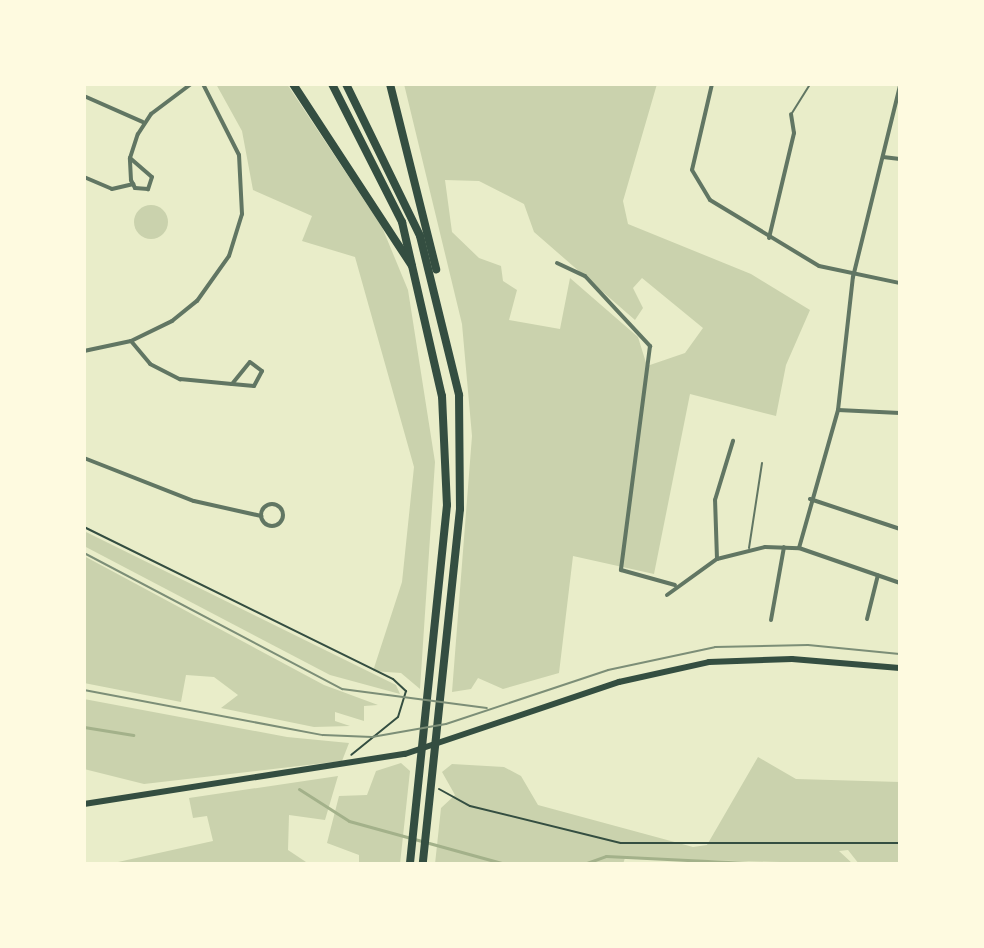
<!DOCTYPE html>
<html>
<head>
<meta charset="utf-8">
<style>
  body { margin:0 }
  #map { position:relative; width:984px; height:948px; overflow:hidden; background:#e9edc9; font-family:"PT Sans",sans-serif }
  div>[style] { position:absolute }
  .green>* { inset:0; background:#cad2ad }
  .round { border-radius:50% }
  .stream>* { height:3px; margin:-1.5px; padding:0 1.5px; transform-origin:1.5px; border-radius:1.5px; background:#a3b18a }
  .path>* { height:2px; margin:-1px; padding:0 1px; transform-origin:1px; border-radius:1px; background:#344e41 }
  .service>* { height:2px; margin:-1px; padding:0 1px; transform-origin:1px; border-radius:1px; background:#617663 }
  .minor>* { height:4px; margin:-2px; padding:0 2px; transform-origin:2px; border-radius:2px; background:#617663 }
  .minor>.ring { margin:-2px; padding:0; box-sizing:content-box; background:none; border:4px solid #617663; border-radius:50% }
  .secondary>* { height:6px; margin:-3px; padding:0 3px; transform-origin:3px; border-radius:3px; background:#344e41 }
  .motorway>* { height:8px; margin:-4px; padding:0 4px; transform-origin:4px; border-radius:4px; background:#344e41 }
  .tram>* { height:2px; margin:-1px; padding:0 1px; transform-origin:1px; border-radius:1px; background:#7c8e77 }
  span { translate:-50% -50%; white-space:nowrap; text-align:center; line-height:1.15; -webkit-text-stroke:8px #fefae0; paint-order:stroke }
  .frame { position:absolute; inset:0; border:86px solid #fefae0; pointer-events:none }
</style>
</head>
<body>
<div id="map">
  <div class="green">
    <div style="clip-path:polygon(216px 84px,287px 84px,382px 227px,408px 290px,435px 462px,420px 689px,401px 673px,373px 671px,402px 582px,414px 467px,355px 257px,302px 241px,312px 216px,253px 190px,242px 131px)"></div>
    <div style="clip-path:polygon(evenodd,404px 84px,657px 84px,623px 201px,628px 224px,751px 274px,810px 310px,786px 365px,776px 416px,690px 394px,654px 574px,573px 556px,559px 673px,503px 689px,478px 678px,471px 689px,452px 692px,472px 436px,462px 324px,404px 84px,445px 180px,479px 181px,524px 204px,534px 232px,635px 320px,643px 308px,633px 288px,642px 278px,703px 328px,685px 353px,647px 366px,638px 337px,570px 278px,560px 329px,509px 320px,517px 290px,503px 281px,501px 266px,479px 258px,452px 232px,445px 180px)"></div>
    <div class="round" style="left:134px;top:205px;width:34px;height:34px"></div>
    <div style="clip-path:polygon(84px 531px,396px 685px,400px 694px,330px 675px,84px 546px)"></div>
    <div style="clip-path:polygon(84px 556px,324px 685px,378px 705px,364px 706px,364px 721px,335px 712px,335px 721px,350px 726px,314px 727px,221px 708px,238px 695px,214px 677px,186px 675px,181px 702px,84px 683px)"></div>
    <div style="clip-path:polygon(84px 699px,287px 737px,349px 743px,342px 761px,144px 784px,84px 769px)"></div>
    <div style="clip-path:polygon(758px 757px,796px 779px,900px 782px,900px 864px,859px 864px,848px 850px,839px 851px,853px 864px,625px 858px,623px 864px,435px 864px,441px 808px,455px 795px,442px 772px,452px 764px,504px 767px,521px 776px,538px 805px,693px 847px,707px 845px)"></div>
    <div style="clip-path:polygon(401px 763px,410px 771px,400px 864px,359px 864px,359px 855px,327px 843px,339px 796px,367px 795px,376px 771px)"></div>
    <div style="clip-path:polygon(338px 776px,325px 820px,289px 815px,288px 850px,309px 864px,109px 864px,213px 841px,207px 816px,193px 818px,189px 798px)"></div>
  </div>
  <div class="stream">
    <div style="left:84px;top:727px;width:50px;rotate:9.3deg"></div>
    <div style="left:299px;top:789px;width:59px;rotate:32.6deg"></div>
    <div style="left:349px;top:821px;width:162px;rotate:15.4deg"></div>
    <div style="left:584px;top:864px;width:23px;rotate:-20deg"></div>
    <div style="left:606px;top:856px;width:162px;rotate:2.8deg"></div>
  </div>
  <div class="path">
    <div style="left:84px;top:527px;width:344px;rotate:26.2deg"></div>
    <div style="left:393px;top:679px;width:18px;rotate:43deg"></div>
    <div style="left:406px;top:691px;width:27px;rotate:107deg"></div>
    <div style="left:398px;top:717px;width:60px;rotate:141deg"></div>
    <div style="left:439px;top:789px;width:35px;rotate:29deg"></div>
    <div style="left:470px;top:806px;width:155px;rotate:13.8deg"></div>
    <div style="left:621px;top:843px;width:279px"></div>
  </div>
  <div class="service">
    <div style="left:792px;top:113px;width:34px;rotate:-58deg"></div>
    <div style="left:749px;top:548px;width:86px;rotate:-81.3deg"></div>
  </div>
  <div class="minor">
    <div style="left:712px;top:84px;width:88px;rotate:103.1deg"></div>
    <div style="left:692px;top:170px;width:35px;rotate:59deg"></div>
    <div style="left:710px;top:200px;width:127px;rotate:31.2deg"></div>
    <div style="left:819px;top:266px;width:83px;rotate:11.9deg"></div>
    <div style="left:84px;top:96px;width:64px;rotate:23.8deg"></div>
    <div style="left:883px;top:157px;width:17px;rotate:7deg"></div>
    <div style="left:130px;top:158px;width:29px;rotate:41deg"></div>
    <div style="left:152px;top:177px;width:13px;rotate:108deg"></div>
    <div style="left:148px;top:189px;width:13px;rotate:-176deg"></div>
    <div style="left:135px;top:188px;width:9px;rotate:-117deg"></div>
    <div style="left:131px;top:180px;width:22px;rotate:-93deg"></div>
    <div style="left:130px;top:158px;width:25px;rotate:-72deg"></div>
    <div style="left:138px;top:134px;width:24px;rotate:-57deg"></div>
    <div style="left:151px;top:114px;width:50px;rotate:-36.9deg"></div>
    <div style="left:84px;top:177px;width:30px;rotate:23deg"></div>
    <div style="left:112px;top:189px;width:22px;rotate:-13deg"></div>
    <div style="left:769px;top:238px;width:108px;rotate:-76.6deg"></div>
    <div style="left:794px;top:133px;width:19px;rotate:-99deg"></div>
    <div style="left:557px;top:263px;width:31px;rotate:25deg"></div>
    <div style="left:585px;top:276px;width:96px;rotate:47.1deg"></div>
    <div style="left:650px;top:346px;width:226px;rotate:97.4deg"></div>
    <div style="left:621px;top:570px;width:56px;rotate:15.5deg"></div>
    <div style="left:131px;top:341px;width:30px;rotate:50deg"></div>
    <div style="left:150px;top:364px;width:34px;rotate:27deg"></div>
    <div style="left:180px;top:379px;width:52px;rotate:5.5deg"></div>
    <div style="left:232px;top:384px;width:28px;rotate:-51deg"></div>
    <div style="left:250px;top:362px;width:15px;rotate:37deg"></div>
    <div style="left:262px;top:371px;width:17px;rotate:118deg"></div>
    <div style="left:254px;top:386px;width:22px;rotate:-175deg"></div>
    <div style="left:84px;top:351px;width:48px;rotate:-12deg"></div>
    <div style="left:131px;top:341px;width:46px;rotate:-26deg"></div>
    <div style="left:172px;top:321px;width:32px;rotate:-39deg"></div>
    <div style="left:197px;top:301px;width:55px;rotate:-54.6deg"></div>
    <div style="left:229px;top:256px;width:44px;rotate:-72.8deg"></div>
    <div style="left:242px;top:214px;width:59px;rotate:-92.9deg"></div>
    <div style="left:239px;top:155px;width:80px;rotate:-116.9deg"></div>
    <div style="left:838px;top:410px;width:62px;rotate:2.8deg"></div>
    <div style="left:84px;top:458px;width:118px;rotate:21.4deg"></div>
    <div style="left:194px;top:501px;width:69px;rotate:12.6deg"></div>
    <div style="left:810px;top:499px;width:95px;rotate:18.4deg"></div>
    <div class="ring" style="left:261px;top:504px;width:18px;height:18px"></div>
    <div style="left:799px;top:548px;width:143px;rotate:-74.2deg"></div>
    <div style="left:838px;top:410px;width:134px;rotate:-83.6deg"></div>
    <div style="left:853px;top:277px;width:198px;rotate:-76.2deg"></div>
    <div style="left:717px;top:559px;width:59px;rotate:-91.9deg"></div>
    <div style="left:715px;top:500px;width:62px;rotate:-73deg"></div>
    <div style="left:667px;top:595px;width:62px;rotate:-35.8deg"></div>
    <div style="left:717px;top:559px;width:49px;rotate:-14deg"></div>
    <div style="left:765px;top:547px;width:34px;rotate:2deg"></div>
    <div style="left:799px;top:548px;width:107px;rotate:19.1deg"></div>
    <div style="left:867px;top:619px;width:45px;rotate:-76deg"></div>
    <div style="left:771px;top:620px;width:74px;rotate:-79.9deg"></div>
  </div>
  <div class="secondary">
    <div style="left:84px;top:804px;width:325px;rotate:-8.9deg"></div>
    <div style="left:405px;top:754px;width:226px;rotate:-18.6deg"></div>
    <div style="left:619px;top:682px;width:92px;rotate:-12.5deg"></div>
    <div style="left:709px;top:662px;width:83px;rotate:-2.1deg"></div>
    <div style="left:792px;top:659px;width:108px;rotate:4.8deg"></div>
  </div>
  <div class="motorway">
    <div style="left:293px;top:84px;width:217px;rotate:56.8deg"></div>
    <div style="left:332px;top:84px;width:155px;rotate:63.1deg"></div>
    <div style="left:402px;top:222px;width:179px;rotate:77.1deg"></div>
    <div style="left:442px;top:396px;width:109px;rotate:87.4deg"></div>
    <div style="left:447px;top:505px;width:361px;rotate:95.9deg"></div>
    <div style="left:346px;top:84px;width:169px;rotate:64deg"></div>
    <div style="left:420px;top:236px;width:164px;rotate:76.2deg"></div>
    <div style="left:459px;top:395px;width:114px;rotate:89.5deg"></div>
    <div style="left:460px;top:509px;width:357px;rotate:96deg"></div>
    <div style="left:390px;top:84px;width:191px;rotate:76deg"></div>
  </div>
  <div class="tram">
    <div style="left:84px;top:553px;width:292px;rotate:27.8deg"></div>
    <div style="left:342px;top:689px;width:146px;rotate:7.5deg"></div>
    <div style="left:84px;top:690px;width:243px;rotate:10.7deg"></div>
    <div style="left:323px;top:735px;width:49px;rotate:2.3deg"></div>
    <div style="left:372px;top:737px;width:75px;rotate:-10deg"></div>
    <div style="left:446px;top:724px;width:171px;rotate:-18.4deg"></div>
    <div style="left:608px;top:670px;width:109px;rotate:-12.1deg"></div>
    <div style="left:715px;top:647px;width:93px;rotate:-1.2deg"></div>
    <div style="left:808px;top:645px;width:92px;rotate:5.6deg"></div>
  </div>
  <div class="frame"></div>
</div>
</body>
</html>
